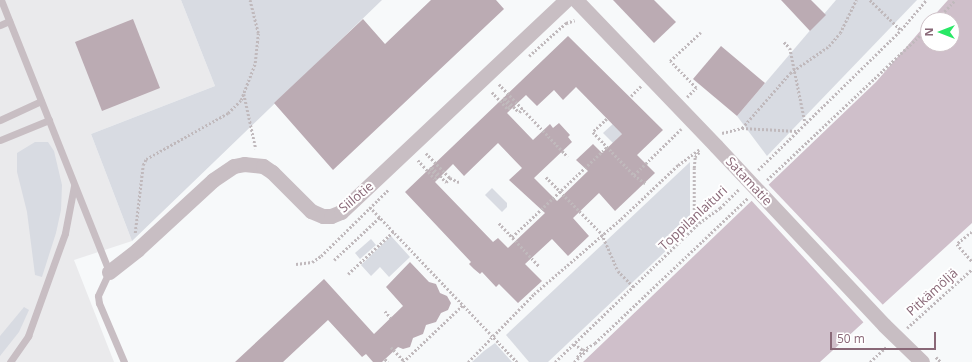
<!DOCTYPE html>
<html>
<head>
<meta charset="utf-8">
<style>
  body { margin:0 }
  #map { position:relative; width:972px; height:362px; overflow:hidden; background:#f7f9fa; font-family:"Open Sans",sans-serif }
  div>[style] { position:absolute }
  .built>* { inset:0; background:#eaeaec }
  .green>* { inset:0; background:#d8dbe2 }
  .water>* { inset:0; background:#cfbfca }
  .pier>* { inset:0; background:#f7f9fa }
  .building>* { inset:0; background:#bbabb3 }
  .path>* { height:2.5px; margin-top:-1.25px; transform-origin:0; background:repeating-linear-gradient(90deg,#c0b9bc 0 2px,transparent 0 4px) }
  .service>* { height:7px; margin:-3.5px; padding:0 3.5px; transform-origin:3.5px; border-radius:3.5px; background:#c8bec3 }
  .minor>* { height:15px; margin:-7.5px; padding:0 7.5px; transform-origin:7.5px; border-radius:7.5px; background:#c8bec3 }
  .minor-bridge>* { height:15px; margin:-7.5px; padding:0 7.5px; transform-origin:7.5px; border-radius:7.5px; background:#c8bec3 }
  span { translate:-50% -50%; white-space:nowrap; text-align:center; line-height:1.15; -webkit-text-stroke:4px #fff; paint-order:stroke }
  .street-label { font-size:13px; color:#896877 }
  .north { position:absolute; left:920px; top:12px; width:40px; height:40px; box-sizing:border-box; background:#fff; border:1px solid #d0c3c9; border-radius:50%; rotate:270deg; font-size:11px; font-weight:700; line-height:16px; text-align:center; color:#896877 }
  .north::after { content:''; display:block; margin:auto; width:14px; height:18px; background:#29e866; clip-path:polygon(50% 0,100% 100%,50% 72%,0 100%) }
  .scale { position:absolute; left:830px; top:332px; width:106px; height:18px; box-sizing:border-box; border:2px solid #896877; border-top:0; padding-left:5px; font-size:12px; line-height:14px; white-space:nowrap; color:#896877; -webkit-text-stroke:3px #fff; paint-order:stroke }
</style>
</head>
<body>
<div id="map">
  <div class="built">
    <div style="clip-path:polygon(0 0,181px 0,215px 86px,91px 134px,132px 241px,74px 260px,114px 362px,0 362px)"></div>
  </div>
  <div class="green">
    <div style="clip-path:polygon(181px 0,382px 0,132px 241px,91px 134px,215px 86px)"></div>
    <div style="clip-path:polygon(836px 0,917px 0,767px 156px,737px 116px)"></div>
    <div style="clip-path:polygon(615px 122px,625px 131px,613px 143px,603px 133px)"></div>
    <div style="clip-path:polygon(35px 142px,48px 142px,54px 151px,62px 185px,61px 210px,56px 233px,42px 277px,35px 275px,27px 212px,17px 172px,17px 153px)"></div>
    <div style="clip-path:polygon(690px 162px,690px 222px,688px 230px,548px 362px,529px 362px,506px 335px)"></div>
    <div style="clip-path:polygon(492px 188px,507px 203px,507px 207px,502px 212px,485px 195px)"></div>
    <div style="clip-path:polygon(391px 236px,410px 257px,389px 277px,380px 267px,371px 276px,361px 265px)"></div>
    <div style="clip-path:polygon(371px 239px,376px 245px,360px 259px,355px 253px)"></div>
    <div style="clip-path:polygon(24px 307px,29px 310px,19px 332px,0 356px,0 336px)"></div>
    <div style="clip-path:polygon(495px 343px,512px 362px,472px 362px,484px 351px)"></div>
  </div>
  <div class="water">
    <div style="clip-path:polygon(948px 0,972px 0,972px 223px,820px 362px,583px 362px,876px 82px,928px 22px,928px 44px,952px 44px,952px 20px,930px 20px)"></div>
  </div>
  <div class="pier">
    <div style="clip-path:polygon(767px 183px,884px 306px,865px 324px,750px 199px)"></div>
    <div style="clip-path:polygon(724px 224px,724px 225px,582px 361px)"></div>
  </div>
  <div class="building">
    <div style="clip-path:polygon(431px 0,496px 0,504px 9px,333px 170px,274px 103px,363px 19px,385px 44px)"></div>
    <div style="clip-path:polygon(613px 0,654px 0,676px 22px,654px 43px)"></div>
    <div style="clip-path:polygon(781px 0,811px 0,826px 15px,810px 31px)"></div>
    <div style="clip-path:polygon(133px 19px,160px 88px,102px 111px,75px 42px)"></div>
    <div style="clip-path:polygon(evenodd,568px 36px,663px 130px,637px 155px,655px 173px,615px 211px,599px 193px,573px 218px,589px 236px,568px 256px,552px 239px,525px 264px,542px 281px,518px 303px,499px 284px,496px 287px,482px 272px,480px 274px,474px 269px,469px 264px,471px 262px,405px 192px,568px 36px,576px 87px,622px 134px,602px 153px,593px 144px,576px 160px,588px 171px,557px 201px,534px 178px,572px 142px,568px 137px,570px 135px,559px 123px,553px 128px,550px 124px,533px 140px,507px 113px,526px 95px,537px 106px,554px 90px,563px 100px,576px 87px,568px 36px,498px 143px,522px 168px,509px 180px,545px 213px,508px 248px,498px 238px,493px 242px,435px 182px,453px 164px,464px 176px,498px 143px)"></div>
    <div style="clip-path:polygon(721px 46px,765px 83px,737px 116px,693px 79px)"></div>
    <div style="clip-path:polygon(410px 262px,429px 282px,436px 284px,440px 293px,447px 296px,451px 303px,448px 310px,441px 313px,436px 322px,426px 325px,423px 334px,413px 338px,410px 347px,403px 349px,398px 347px,382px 362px,373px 362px,366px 354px,362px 357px,328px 320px,283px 362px,235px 362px,324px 279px,374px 334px,403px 306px,386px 287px)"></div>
  </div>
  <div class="path">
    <div style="left:870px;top:0;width:43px;rotate:44.1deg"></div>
    <div style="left:936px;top:20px;width:28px;rotate:-46deg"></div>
    <div style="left:784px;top:42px;width:8px;rotate:45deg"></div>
    <div style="left:790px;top:48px;width:76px;rotate:78.5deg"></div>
    <div style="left:529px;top:56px;width:50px;rotate:-41.7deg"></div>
    <div style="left:566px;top:23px;width:9px;rotate:-18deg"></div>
    <div style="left:499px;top:84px;width:100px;rotate:46.6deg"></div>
    <div style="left:492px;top:92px;width:23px;rotate:47deg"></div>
    <div style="left:508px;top:109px;width:3px;rotate:-45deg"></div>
    <div style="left:510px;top:107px;width:11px;rotate:-131deg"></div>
    <div style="left:503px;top:99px;width:2px;rotate:-27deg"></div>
    <div style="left:505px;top:98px;width:20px;rotate:45deg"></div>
    <div style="left:519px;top:112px;width:5px;rotate:-37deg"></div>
    <div style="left:244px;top:94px;width:56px;rotate:77.7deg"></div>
    <div style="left:631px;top:96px;width:14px;rotate:-45deg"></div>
    <div style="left:687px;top:97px;width:13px;rotate:-45deg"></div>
    <div style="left:696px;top:88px;width:37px;rotate:-134deg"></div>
    <div style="left:670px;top:61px;width:42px;rotate:-43.1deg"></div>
    <div style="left:607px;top:119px;width:19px;rotate:137deg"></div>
    <div style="left:593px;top:132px;width:59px;rotate:46.4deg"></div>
    <div style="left:634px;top:175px;width:66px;rotate:-44.4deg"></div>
    <div style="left:742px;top:128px;width:73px;rotate:-48.9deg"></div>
    <div style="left:790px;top:73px;width:47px;rotate:-34.7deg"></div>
    <div style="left:829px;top:46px;width:17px;rotate:-50deg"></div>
    <div style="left:840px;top:33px;width:37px;rotate:-64deg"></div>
    <div style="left:722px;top:133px;width:21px;rotate:-14deg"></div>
    <div style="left:742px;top:128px;width:54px;rotate:3.2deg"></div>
    <div style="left:426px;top:153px;width:35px;rotate:46deg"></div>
    <div style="left:450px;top:178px;width:10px;rotate:24deg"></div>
    <div style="left:418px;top:160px;width:25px;rotate:48deg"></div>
    <div style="left:435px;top:179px;width:4px;rotate:-56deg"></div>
    <div style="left:437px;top:176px;width:10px;rotate:-135deg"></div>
    <div style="left:430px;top:169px;width:3px;rotate:-45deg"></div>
    <div style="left:432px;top:167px;width:21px;rotate:47deg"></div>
    <div style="left:446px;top:182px;width:6px;rotate:-45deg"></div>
    <div style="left:758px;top:170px;width:200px;rotate:-44.4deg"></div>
    <div style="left:901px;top:30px;width:39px;rotate:-50deg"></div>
    <div style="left:634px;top:175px;width:14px;rotate:36deg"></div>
    <div style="left:546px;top:177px;width:80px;rotate:45.5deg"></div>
    <div style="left:602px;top:234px;width:40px;rotate:66.6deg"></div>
    <div style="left:618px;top:271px;width:23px;rotate:45deg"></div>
    <div style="left:767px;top:180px;width:221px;rotate:-43.4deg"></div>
    <div style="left:370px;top:207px;width:214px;rotate:46.5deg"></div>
    <div style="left:499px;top:223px;width:59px;rotate:47.1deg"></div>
    <div style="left:699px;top:223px;width:10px;rotate:-119deg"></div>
    <div style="left:694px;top:214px;width:46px;rotate:-90deg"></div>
    <div style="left:694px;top:168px;width:11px;rotate:-85deg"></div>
    <div style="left:695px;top:157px;width:8px;rotate:-50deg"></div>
    <div style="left:972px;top:232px;width:19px;rotate:141deg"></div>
    <div style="left:957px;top:244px;width:23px;rotate:49deg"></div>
    <div style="left:135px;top:233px;width:68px;rotate:-83.3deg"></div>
    <div style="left:143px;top:165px;width:7px;rotate:-63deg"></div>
    <div style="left:146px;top:159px;width:94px;rotate:-29.3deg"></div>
    <div style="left:228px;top:113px;width:18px;rotate:-45deg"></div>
    <div style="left:241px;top:100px;width:40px;rotate:-69deg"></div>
    <div style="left:255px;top:63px;width:30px;rotate:-84deg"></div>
    <div style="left:258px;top:33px;width:34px;rotate:-104deg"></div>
    <div style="left:512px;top:237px;width:131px;rotate:-43.5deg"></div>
    <div style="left:334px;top:260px;width:63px;rotate:-43.1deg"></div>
    <div style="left:296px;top:264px;width:16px;rotate:-7deg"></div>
    <div style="left:312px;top:262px;width:11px;rotate:-34deg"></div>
    <div style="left:321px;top:256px;width:95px;rotate:-44.6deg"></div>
    <div style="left:348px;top:274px;width:63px;rotate:-43.1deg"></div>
    <div style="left:385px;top:311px;width:9px;rotate:49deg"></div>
    <div style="left:907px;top:328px;width:88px;rotate:-42.2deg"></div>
    <div style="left:574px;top:344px;width:11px;rotate:34deg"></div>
    <div style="left:583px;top:350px;width:14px;rotate:-30deg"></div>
    <div style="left:595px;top:343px;width:211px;rotate:-43.5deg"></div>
    <div style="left:391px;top:347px;width:19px;rotate:47deg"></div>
    <div style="left:577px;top:357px;width:9px;rotate:-49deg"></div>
    <div style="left:936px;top:357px;width:7px;rotate:45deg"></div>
    <div style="left:385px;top:359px;width:4px;rotate:45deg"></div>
    <div style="left:403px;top:362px;width:84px;rotate:-43.6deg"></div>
    <div style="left:468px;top:362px;width:95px;rotate:-45.9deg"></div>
    <div style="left:534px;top:294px;width:115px;rotate:-40.8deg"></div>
    <div style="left:621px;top:219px;width:79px;rotate:-43.5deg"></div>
    <div style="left:678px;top:165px;width:27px;rotate:-36deg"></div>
    <div style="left:555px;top:362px;width:200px;rotate:-44deg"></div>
    <div style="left:699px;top:223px;width:26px;rotate:-36deg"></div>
    <div style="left:720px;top:208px;width:27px;rotate:-45deg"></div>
    <div style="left:574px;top:362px;width:19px;rotate:-43deg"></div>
    <div style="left:870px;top:362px;width:23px;rotate:-43deg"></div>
  </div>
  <div class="service">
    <div style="left:1px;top:0;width:293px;rotate:68.3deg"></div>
    <div style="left:109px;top:272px;width:26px;rotate:115deg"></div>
    <div style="left:98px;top:296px;width:7px;rotate:82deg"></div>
    <div style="left:99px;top:303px;width:64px;rotate:67deg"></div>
    <div style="left:0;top:25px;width:10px;rotate:-24deg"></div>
    <div style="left:0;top:120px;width:45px;rotate:-24.9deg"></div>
    <div style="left:0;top:140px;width:53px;rotate:-22.2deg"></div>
    <div style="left:10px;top:362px;width:32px;rotate:-55deg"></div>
    <div style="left:28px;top:336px;width:109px;rotate:-70.2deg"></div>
    <div style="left:65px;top:233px;width:48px;rotate:-79.2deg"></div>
  </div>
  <div class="minor">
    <div style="left:576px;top:0;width:202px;rotate:46.2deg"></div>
    <div style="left:109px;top:272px;width:36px;rotate:-38deg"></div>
    <div style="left:137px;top:250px;width:103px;rotate:-42.6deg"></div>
    <div style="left:213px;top:180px;width:25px;rotate:-34deg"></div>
    <div style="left:234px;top:166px;width:10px;rotate:-11deg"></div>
    <div style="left:244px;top:164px;width:19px;rotate:6deg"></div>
    <div style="left:263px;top:166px;width:11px;rotate:34deg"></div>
    <div style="left:272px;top:172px;width:55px;rotate:45deg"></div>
    <div style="left:311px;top:211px;width:13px;rotate:23deg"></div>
    <div style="left:323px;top:216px;width:8px"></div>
    <div style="left:331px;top:216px;width:11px;rotate:-22deg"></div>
    <div style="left:341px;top:212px;width:309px;rotate:-43.3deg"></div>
    <div style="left:884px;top:325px;width:53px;rotate:44.2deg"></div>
  </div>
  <div class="minor-bridge">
    <div style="left:716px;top:146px;width:245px;rotate:46.8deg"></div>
  </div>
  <div class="street-label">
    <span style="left:749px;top:181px;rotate:47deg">Satamatie</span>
    <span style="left:356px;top:197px;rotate:-40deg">Siilotie</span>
    <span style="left:693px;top:218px;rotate:-43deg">Toppilanlaituri</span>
    <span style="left:932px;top:292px;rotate:-42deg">Pitkämöljä</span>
  </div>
  <div class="north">N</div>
  <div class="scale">50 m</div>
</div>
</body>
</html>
